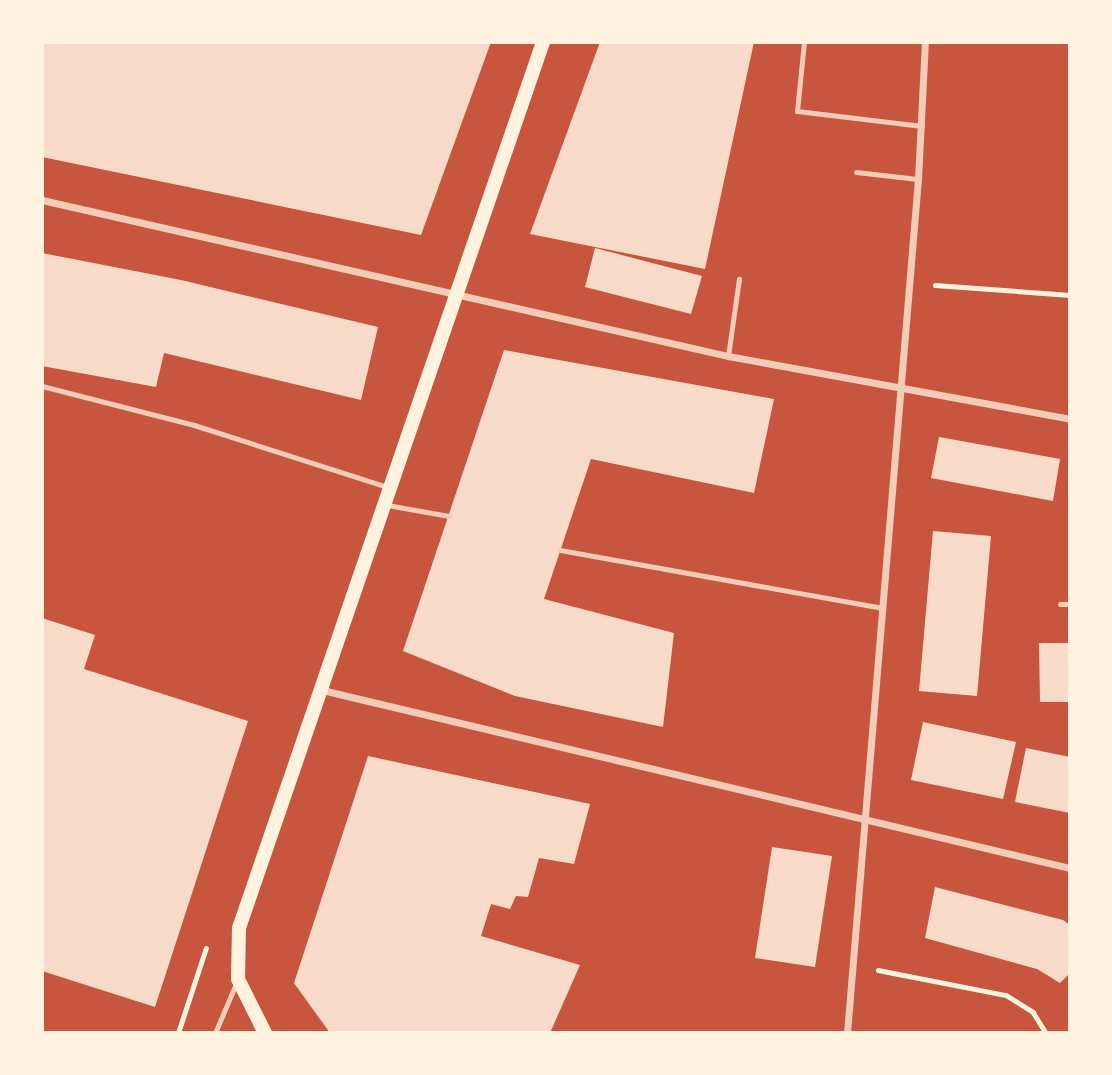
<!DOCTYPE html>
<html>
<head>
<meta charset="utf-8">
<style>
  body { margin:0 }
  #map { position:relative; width:1112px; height:1075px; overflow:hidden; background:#c8553d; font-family:"Exo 2",sans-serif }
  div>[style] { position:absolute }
  .building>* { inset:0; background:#f7dbc8 }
  .path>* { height:4.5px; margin:-2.25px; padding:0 2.25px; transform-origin:2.25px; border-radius:2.25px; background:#fff3e0 }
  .service>* { height:5px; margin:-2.5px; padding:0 2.5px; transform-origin:2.5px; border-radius:2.5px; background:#f1ccb7 }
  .minor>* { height:7px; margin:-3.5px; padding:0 3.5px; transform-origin:3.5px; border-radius:3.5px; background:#f1ccb7 }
  .secondary>* { height:14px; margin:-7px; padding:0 7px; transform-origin:7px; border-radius:7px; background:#fff3e0 }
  span { translate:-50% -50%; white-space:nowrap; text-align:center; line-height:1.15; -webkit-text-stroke:7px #fff3e0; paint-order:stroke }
  .frame { position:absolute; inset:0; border:44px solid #fff3e0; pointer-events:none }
</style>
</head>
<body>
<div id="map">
  <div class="building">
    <div style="clip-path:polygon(42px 42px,491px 42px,421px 235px,42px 157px)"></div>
    <div style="clip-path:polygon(600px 42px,754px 42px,705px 269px,530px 234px)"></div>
    <div style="clip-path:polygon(595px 248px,702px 276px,691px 314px,585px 287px)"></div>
    <div style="clip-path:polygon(42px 253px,181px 280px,378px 327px,361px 400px,164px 353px,156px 387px,42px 366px)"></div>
    <div style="clip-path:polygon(504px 350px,774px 399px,754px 493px,591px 459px,544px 599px,674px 633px,663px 727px,515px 696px,403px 651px)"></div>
    <div style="clip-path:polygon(939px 437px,1060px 459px,1053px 501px,931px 478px)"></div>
    <div style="clip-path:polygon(933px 531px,991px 536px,977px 696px,919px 691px)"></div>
    <div style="clip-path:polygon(42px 618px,95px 635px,84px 669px,248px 721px,155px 1007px,42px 971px)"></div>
    <div style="clip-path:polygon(1039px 643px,1070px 643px,1070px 702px,1040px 702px)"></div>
    <div style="clip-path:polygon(923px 722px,1016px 742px,1003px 799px,911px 780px)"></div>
    <div style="clip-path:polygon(1026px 748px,1070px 757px,1070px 813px,1015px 802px)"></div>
    <div style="clip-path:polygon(368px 756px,590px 804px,574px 864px,539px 858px,528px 897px,516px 896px,510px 909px,491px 904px,481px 936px,580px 965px,550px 1033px,330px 1033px,294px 983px)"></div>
    <div style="clip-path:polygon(772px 847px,832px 856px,815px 967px,755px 958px)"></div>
    <div style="clip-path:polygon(935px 887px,1063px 920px,1070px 925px,1070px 973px,1060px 983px,1037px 969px,925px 938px)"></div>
  </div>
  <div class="path">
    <div style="left:935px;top:285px;width:135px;rotate:4.2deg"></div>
    <div style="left:878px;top:970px;width:130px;rotate:11.1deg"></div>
    <div style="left:1006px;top:995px;width:32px;rotate:32deg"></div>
    <div style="left:1033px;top:1012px;width:25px;rotate:58deg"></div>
    <div style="left:178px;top:1033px;width:89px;rotate:-71.8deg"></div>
  </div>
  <div class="service">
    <div style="left:804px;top:42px;width:69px;rotate:95.8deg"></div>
    <div style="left:797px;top:111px;width:126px;rotate:6.8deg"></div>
    <div style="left:856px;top:172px;width:62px;rotate:6.4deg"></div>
    <div style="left:728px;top:356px;width:78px;rotate:-81.9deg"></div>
    <div style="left:42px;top:386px;width:157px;rotate:14.4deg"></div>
    <div style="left:194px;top:425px;width:206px;rotate:17.8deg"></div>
    <div style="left:387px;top:505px;width:63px;rotate:10.1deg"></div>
    <div style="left:560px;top:550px;width:328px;rotate:10.2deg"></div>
    <div style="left:1060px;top:604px;width:10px"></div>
    <div style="left:215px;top:1033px;width:56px;rotate:-67.1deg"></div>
  </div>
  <div class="minor">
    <div style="left:42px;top:200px;width:704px;rotate:12.81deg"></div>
    <div style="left:728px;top:356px;width:348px;rotate:10.4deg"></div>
    <div style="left:322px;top:690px;width:769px;rotate:13.39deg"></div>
    <div style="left:847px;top:1033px;width:857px;rotate:-85.25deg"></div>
    <div style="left:918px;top:179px;width:137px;rotate:-87.1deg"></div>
  </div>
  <div class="secondary">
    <div style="left:265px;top:1033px;width:60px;rotate:-116.6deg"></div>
    <div style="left:238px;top:979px;width:51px;rotate:-88.9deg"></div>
    <div style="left:239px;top:928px;width:937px;rotate:-71.06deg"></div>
  </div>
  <div class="frame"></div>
</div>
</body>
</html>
